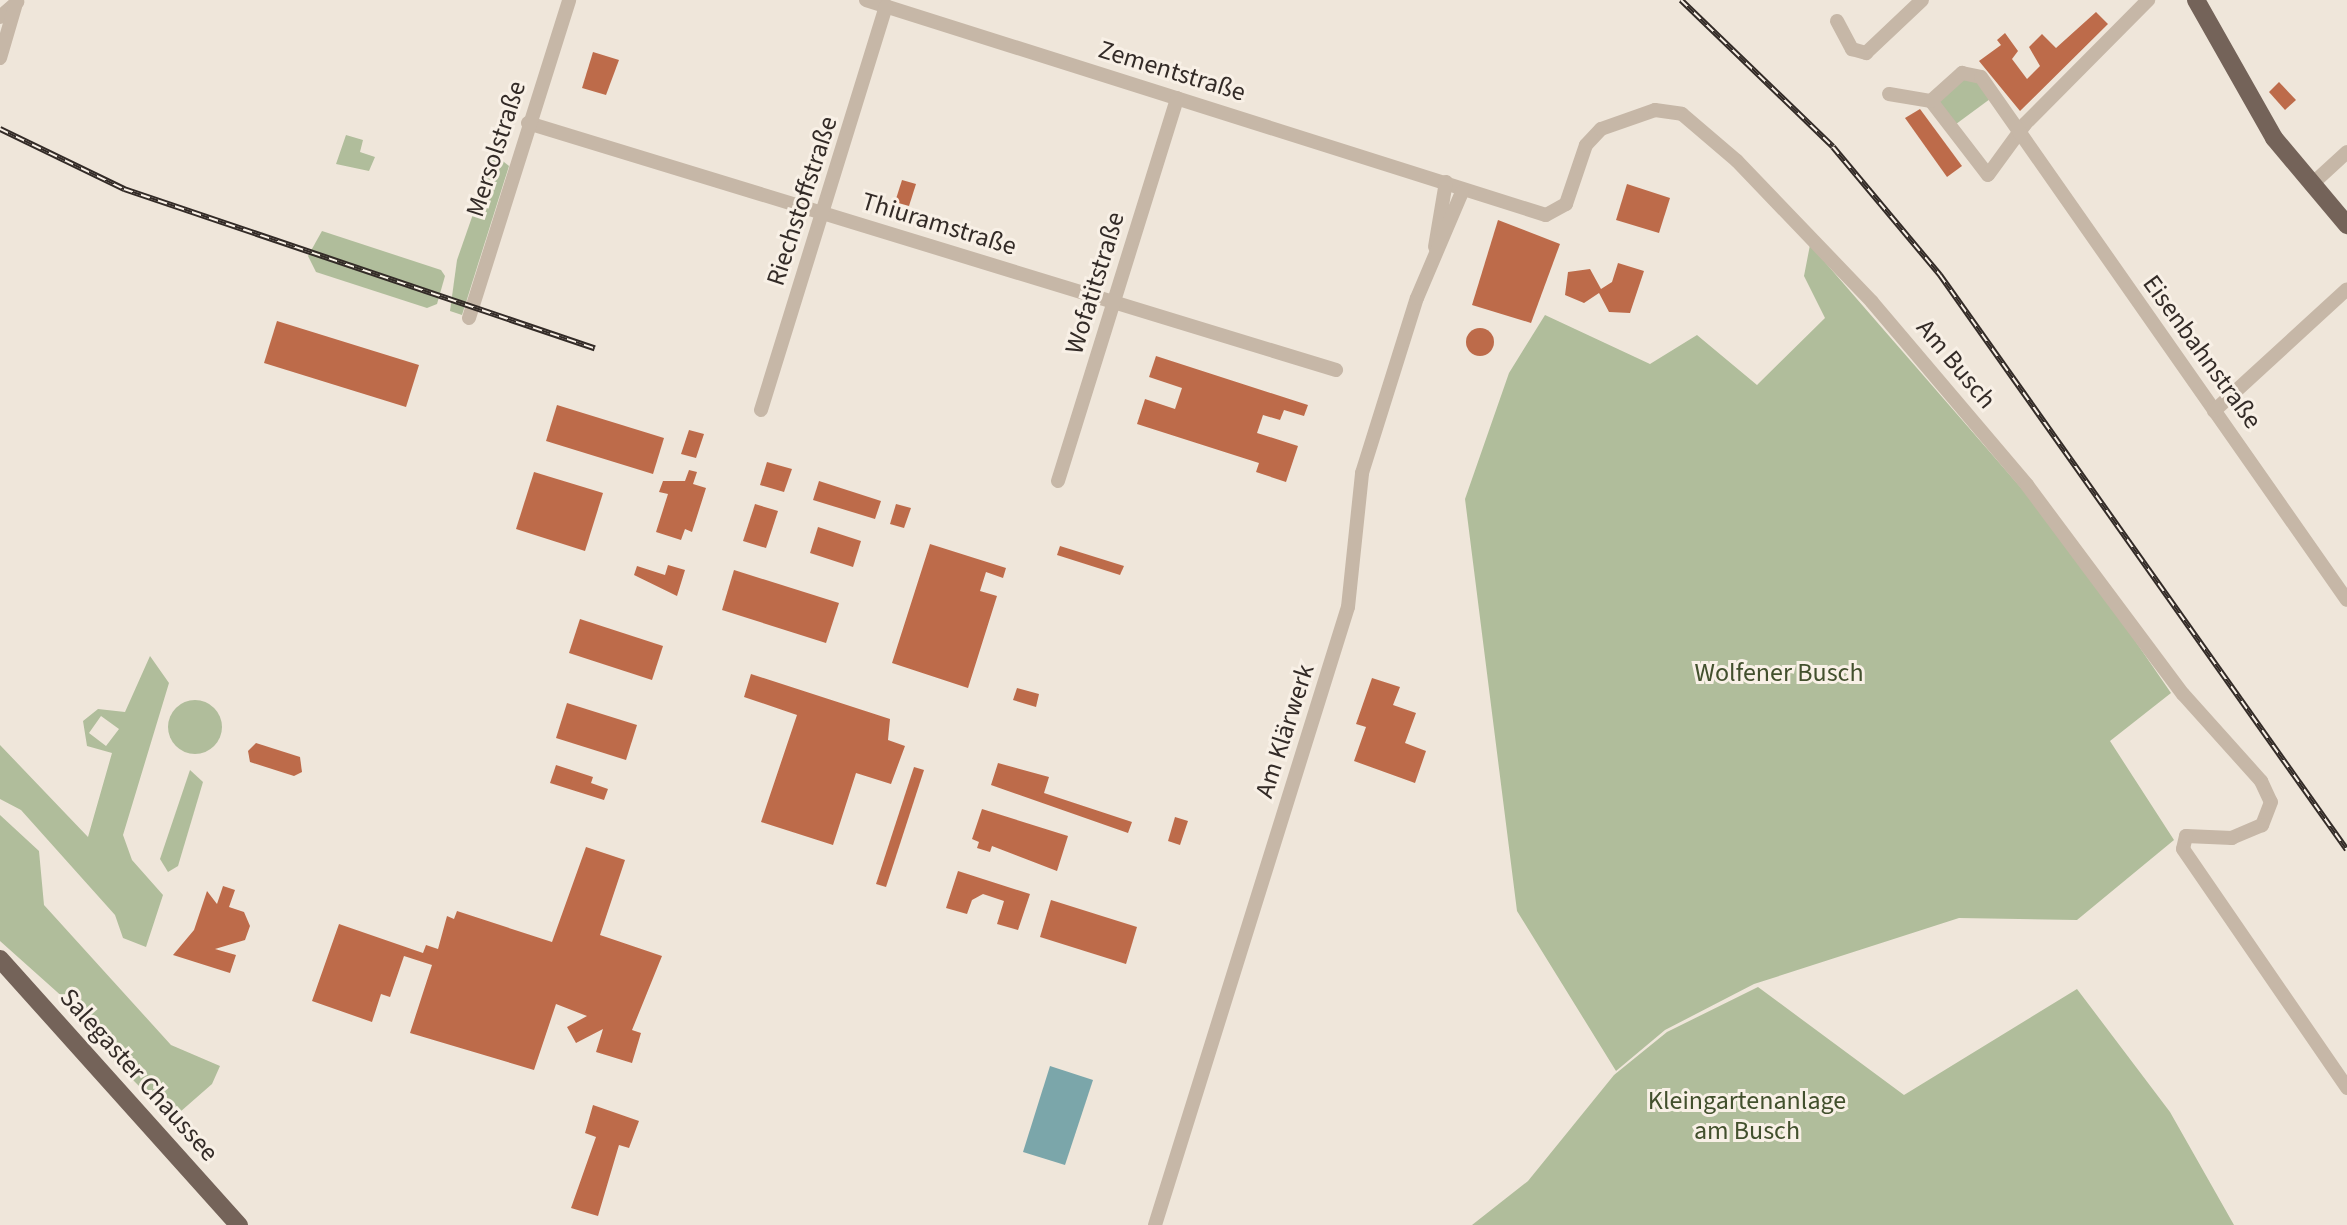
<!DOCTYPE html>
<html>
<head>
<meta charset="utf-8">
<style>
  body { margin:0 }
  #map { position:relative; width:2347px; height:1225px; overflow:hidden; background:#efe6da; font-family:"Source Sans 3",sans-serif }
  div>[style] { position:absolute }
  .green>* { inset:0; background:#b0bd9b }
  .round { border-radius:50% }
  .water>* { inset:0; background:#7ba6aa }
  .building>* { inset:0; background:#bd6b4a }
  .minor>* { height:14px; margin:-7px; padding:0 7px; transform-origin:7px; border-radius:7px; background:#c6b7a7 }
  .major>* { height:18px; margin:-9px; padding:0 9px; transform-origin:9px; border-radius:9px; background:#746359 }
  .rail>* { height:6px; margin-top:-3px; transform-origin:0; background:repeating-linear-gradient(90deg,#f8f0e6 0 9px,#332b27 0 18px); box-sizing:border-box; border-block:2px solid #332b27 }
  span { translate:-50% -50%; white-space:nowrap; text-align:center; line-height:1.15; -webkit-text-stroke:6px #f8f0e6; paint-order:stroke }
  .street-label { font-size:26px; color:#332b27 }
  .park-label { font-size:26px; color:#42502d }
</style>
</head>
<body>
<div id="map">
  <div class="green">
    <div style="clip-path:polygon(1966px 78px,1976px 80px,1990px 99px,1952px 127px,1938px 98px)"></div>
    <div style="clip-path:polygon(346px 135px,363px 140px,360px 152px,375px 157px,369px 171px,336px 164px)"></div>
    <div style="clip-path:polygon(494px 154px,509px 166px,462px 315px,450px 311px,457px 260px)"></div>
    <div style="clip-path:polygon(322px 231px,441px 270px,445px 276px,437px 304px,427px 308px,316px 272px,308px 256px)"></div>
    <div style="clip-path:polygon(1810px 245px,2063px 536px,2171px 693px,2110px 741px,2174px 840px,2077px 920px,1959px 918px,1754px 984px,1665px 1030px,1616px 1071px,1517px 911px,1465px 499px,1509px 373px,1545px 315px,1650px 364px,1697px 335px,1757px 385px,1825px 318px,1804px 276px)"></div>
    <div style="clip-path:polygon(evenodd,150px 656px,169px 683px,123px 835px,132px 860px,163px 895px,146px 947px,123px 938px,115px 915px,21px 810px,0 799px,0 745px,88px 837px,112px 753px,87px 746px,83px 721px,98px 709px,125px 712px,150px 656px,101px 716px,119px 729px,106px 746px,89px 733px,101px 716px)"></div>
    <div class="round" style="left:168px;top:700px;width:54px;height:54px"></div>
    <div style="clip-path:polygon(190px 770px,203px 782px,178px 866px,168px 872px,160px 859px)"></div>
    <div style="clip-path:polygon(0 815px,39px 851px,44px 905px,171px 1045px,220px 1066px,212px 1084px,172px 1119px,102px 1049px,75px 1008px,0 941px)"></div>
    <div style="clip-path:polygon(1758px 987px,1904px 1095px,2077px 989px,2170px 1112px,2234px 1225px,1472px 1225px,1528px 1181px,1614px 1075px,1667px 1032px)"></div>
  </div>
  <div class="water">
    <div style="clip-path:polygon(1050px 1066px,1093px 1080px,1065px 1165px,1023px 1152px)"></div>
  </div>
  <div class="building">
    <div style="clip-path:polygon(2096px 12px,2108px 24px,2020px 111px,1979px 61px,2001px 45px,1997px 40px,2005px 33px,2018px 51px,2012px 59px,2027px 79px,2040px 66px,2029px 47px,2042px 34px,2056px 48px)"></div>
    <div style="clip-path:polygon(593px 52px,619px 60px,606px 95px,582px 88px)"></div>
    <div style="clip-path:polygon(2279px 82px,2296px 100px,2285px 110px,2269px 92px)"></div>
    <div style="clip-path:polygon(1920px 109px,1962px 166px,1947px 177px,1905px 118px)"></div>
    <div style="clip-path:polygon(902px 180px,916px 184px,909px 206px,895px 202px)"></div>
    <div style="clip-path:polygon(1627px 184px,1670px 198px,1659px 233px,1616px 220px)"></div>
    <div style="clip-path:polygon(1498px 220px,1560px 244px,1531px 323px,1472px 305px)"></div>
    <div style="clip-path:polygon(1618px 263px,1644px 271px,1630px 313px,1609px 312px,1599px 293px,1584px 303px,1565px 295px,1568px 272px,1590px 269px,1601px 289px,1612px 282px)"></div>
    <div style="clip-path:polygon(277px 321px,419px 365px,406px 407px,264px 363px)"></div>
    <div class="round" style="left:1466px;top:328px;width:28px;height:28px"></div>
    <div style="clip-path:polygon(1156px 356px,1308px 405px,1304px 416px,1284px 410px,1280px 420px,1263px 415px,1257px 433px,1298px 446px,1286px 482px,1256px 472px,1259px 463px,1137px 424px,1145px 399px,1175px 409px,1182px 388px,1149px 377px)"></div>
    <div style="clip-path:polygon(557px 405px,664px 438px,653px 474px,546px 441px)"></div>
    <div style="clip-path:polygon(689px 430px,704px 434px,696px 458px,681px 454px)"></div>
    <div style="clip-path:polygon(767px 462px,792px 469px,784px 492px,760px 485px)"></div>
    <div style="clip-path:polygon(689px 470px,697px 472px,693px 484px,706px 488px,692px 532px,685px 529px,681px 540px,656px 532px,668px 494px,659px 492px,663px 481px,685px 481px)"></div>
    <div style="clip-path:polygon(534px 472px,603px 493px,585px 551px,516px 529px)"></div>
    <div style="clip-path:polygon(819px 481px,881px 501px,875px 519px,813px 500px)"></div>
    <div style="clip-path:polygon(755px 504px,778px 511px,766px 548px,743px 541px)"></div>
    <div style="clip-path:polygon(896px 504px,911px 508px,904px 528px,890px 524px)"></div>
    <div style="clip-path:polygon(818px 527px,861px 541px,853px 567px,810px 553px)"></div>
    <div style="clip-path:polygon(930px 544px,1006px 568px,1003px 578px,986px 572px,980px 591px,997px 596px,968px 688px,892px 663px)"></div>
    <div style="clip-path:polygon(1060px 546px,1124px 566px,1120px 575px,1057px 555px)"></div>
    <div style="clip-path:polygon(668px 565px,685px 570px,677px 596px,634px 575px,637px 566px,665px 575px)"></div>
    <div style="clip-path:polygon(734px 570px,839px 603px,826px 643px,722px 610px)"></div>
    <div style="clip-path:polygon(580px 619px,663px 646px,652px 680px,569px 653px)"></div>
    <div style="clip-path:polygon(751px 674px,890px 719px,888px 740px,905px 746px,891px 784px,856px 773px,833px 845px,761px 822px,797px 715px,744px 697px)"></div>
    <div style="clip-path:polygon(1372px 678px,1400px 687px,1393px 705px,1416px 713px,1405px 743px,1426px 751px,1415px 783px,1354px 761px,1366px 727px,1356px 724px)"></div>
    <div style="clip-path:polygon(1017px 688px,1039px 694px,1036px 707px,1013px 700px)"></div>
    <div style="clip-path:polygon(567px 703px,637px 725px,626px 760px,556px 738px)"></div>
    <div style="clip-path:polygon(256px 743px,300px 757px,302px 772px,294px 776px,250px 762px,248px 751px)"></div>
    <div style="clip-path:polygon(998px 763px,1049px 777px,1044px 793px,1132px 822px,1128px 833px,991px 785px)"></div>
    <div style="clip-path:polygon(556px 765px,593px 777px,591px 783px,608px 789px,604px 800px,550px 783px)"></div>
    <div style="clip-path:polygon(914px 767px,924px 770px,886px 887px,876px 884px)"></div>
    <div style="clip-path:polygon(982px 809px,1068px 836px,1057px 871px,992px 846px,990px 852px,977px 848px,979px 842px,972px 839px)"></div>
    <div style="clip-path:polygon(1175px 817px,1188px 821px,1180px 845px,1168px 841px)"></div>
    <div style="clip-path:polygon(586px 847px,625px 860px,600px 935px,662px 956px,632px 1030px,641px 1033px,632px 1063px,596px 1052px,603px 1029px,576px 1043px,567px 1027px,587px 1016px,556px 1004px,534px 1070px,410px 1033px,432px 965px,404px 956px,390px 997px,381px 994px,372px 1022px,312px 1001px,339px 924px,423px 953px,426px 945px,438px 949px,447px 916px,454px 919px,457px 911px,552px 942px)"></div>
    <div style="clip-path:polygon(958px 871px,1030px 894px,1018px 930px,997px 924px,1004px 901px,983px 894px,972px 900px,967px 914px,946px 908px)"></div>
    <div style="clip-path:polygon(223px 886px,235px 890px,229px 907px,244px 912px,250px 926px,245px 940px,215px 949px,236px 955px,230px 973px,173px 955px,194px 930px,207px 891px,217px 904px)"></div>
    <div style="clip-path:polygon(1051px 900px,1137px 927px,1126px 964px,1040px 937px)"></div>
    <div style="clip-path:polygon(593px 1105px,639px 1121px,629px 1148px,619px 1145px,598px 1216px,571px 1208px,596px 1137px,585px 1133px)"></div>
  </div>
  <div class="minor">
    <div style="left:866px;top:0;width:713px;rotate:17.55deg"></div>
    <div style="left:1546px;top:215px;width:23px;rotate:-29deg"></div>
    <div style="left:1566px;top:204px;width:62px;rotate:-71.3deg"></div>
    <div style="left:1586px;top:145px;width:22px;rotate:-47deg"></div>
    <div style="left:1601px;top:129px;width:57px;rotate:-19.4deg"></div>
    <div style="left:1655px;top:110px;width:27px;rotate:8deg"></div>
    <div style="left:1682px;top:114px;width:72px;rotate:40.5deg"></div>
    <div style="left:1737px;top:161px;width:195px;rotate:46.2deg"></div>
    <div style="left:1872px;top:302px;width:240px;rotate:49.7deg"></div>
    <div style="left:2027px;top:485px;width:261px;rotate:53.3deg"></div>
    <div style="left:2183px;top:694px;width:117px;rotate:48.1deg"></div>
    <div style="left:2261px;top:781px;width:23px;rotate:65deg"></div>
    <div style="left:2271px;top:802px;width:25px;rotate:111deg"></div>
    <div style="left:2262px;top:825px;width:33px;rotate:157deg"></div>
    <div style="left:2232px;top:838px;width:46px;rotate:-177.5deg"></div>
    <div style="left:2186px;top:836px;width:13px;rotate:103deg"></div>
    <div style="left:2183px;top:849px;width:290px;rotate:55.5deg"></div>
    <div style="left:0;top:17px;width:23px;rotate:-41deg"></div>
    <div style="left:1837px;top:21px;width:32px;rotate:62deg"></div>
    <div style="left:1852px;top:49px;width:15px;rotate:16deg"></div>
    <div style="left:1866px;top:53px;width:77px;rotate:-43.4deg"></div>
    <div style="left:0;top:58px;width:60px;rotate:-73.7deg"></div>
    <div style="left:1889px;top:94px;width:43px;rotate:9.5deg"></div>
    <div style="left:1931px;top:101px;width:93px;rotate:52.4deg"></div>
    <div style="left:1988px;top:175px;width:63px;rotate:-54deg"></div>
    <div style="left:2025px;top:124px;width:175px;rotate:-45.2deg"></div>
    <div style="left:1931px;top:101px;width:42px;rotate:-42.1deg"></div>
    <div style="left:1962px;top:73px;width:19px;rotate:12deg"></div>
    <div style="left:1981px;top:77px;width:638px;rotate:55.02deg"></div>
    <div style="left:528px;top:123px;width:845px;rotate:17deg"></div>
    <div style="left:2311px;top:185px;width:49px;rotate:-42.5deg"></div>
    <div style="left:1435px;top:247px;width:66px;rotate:-80.4deg"></div>
    <div style="left:469px;top:318px;width:333px;rotate:-72.5deg"></div>
    <div style="left:761px;top:410px;width:423px;rotate:-72.8deg"></div>
    <div style="left:2214px;top:411px;width:180px;rotate:-42.5deg"></div>
    <div style="left:1058px;top:481px;width:401px;rotate:-72.7deg"></div>
    <div style="left:1155px;top:1225px;width:647px;rotate:-72.66deg"></div>
    <div style="left:1348px;top:607px;width:135px;rotate:-84deg"></div>
    <div style="left:1362px;top:473px;width:183px;rotate:-72.6deg"></div>
    <div style="left:1417px;top:298px;width:115px;rotate:-67deg"></div>
  </div>
  <div class="major">
    <div style="left:2196px;top:0;width:159px;rotate:60.5deg"></div>
    <div style="left:2274px;top:138px;width:114px;rotate:50deg"></div>
    <div style="left:0;top:959px;width:358px;rotate:48.1deg"></div>
  </div>
  <div class="rail">
    <div style="left:1681px;top:0;width:211px;rotate:44deg"></div>
    <div style="left:1833px;top:147px;width:167px;rotate:50.1deg"></div>
    <div style="left:1940px;top:275px;width:704px;rotate:54.71deg"></div>
    <div style="left:0;top:129px;width:138px;rotate:25.8deg"></div>
    <div style="left:124px;top:189px;width:497px;rotate:18.7deg"></div>
  </div>
  <div class="street-label">
    <span style="left:1172px;top:71px;rotate:17deg">Zementstraße</span>
    <span style="left:496px;top:149px;rotate:-72deg">Mersolstraße</span>
    <span style="left:802px;top:201px;rotate:-72deg">Riechstoffstraße</span>
    <span style="left:939px;top:224px;rotate:17deg">Thiuramstraße</span>
    <span style="left:1095px;top:283px;rotate:-73deg">Wofatitstraße</span>
    <span style="left:2202px;top:352px;rotate:54deg">Eisenbahnstraße</span>
    <span style="left:1956px;top:364px;rotate:50deg">Am Busch</span>
    <span style="left:1285px;top:731px;rotate:-72deg">Am Klärwerk</span>
    <span style="left:139px;top:1075px;rotate:48deg">Salegaster Chaussee</span>
  </div>
  <div class="park-label">
    <span style="left:1779px;top:673px">Wolfener Busch</span>
    <span style="left:1747px;top:1116px">Kleingartenanlage<br>am Busch</span>
  </div>
</div>
</body>
</html>
